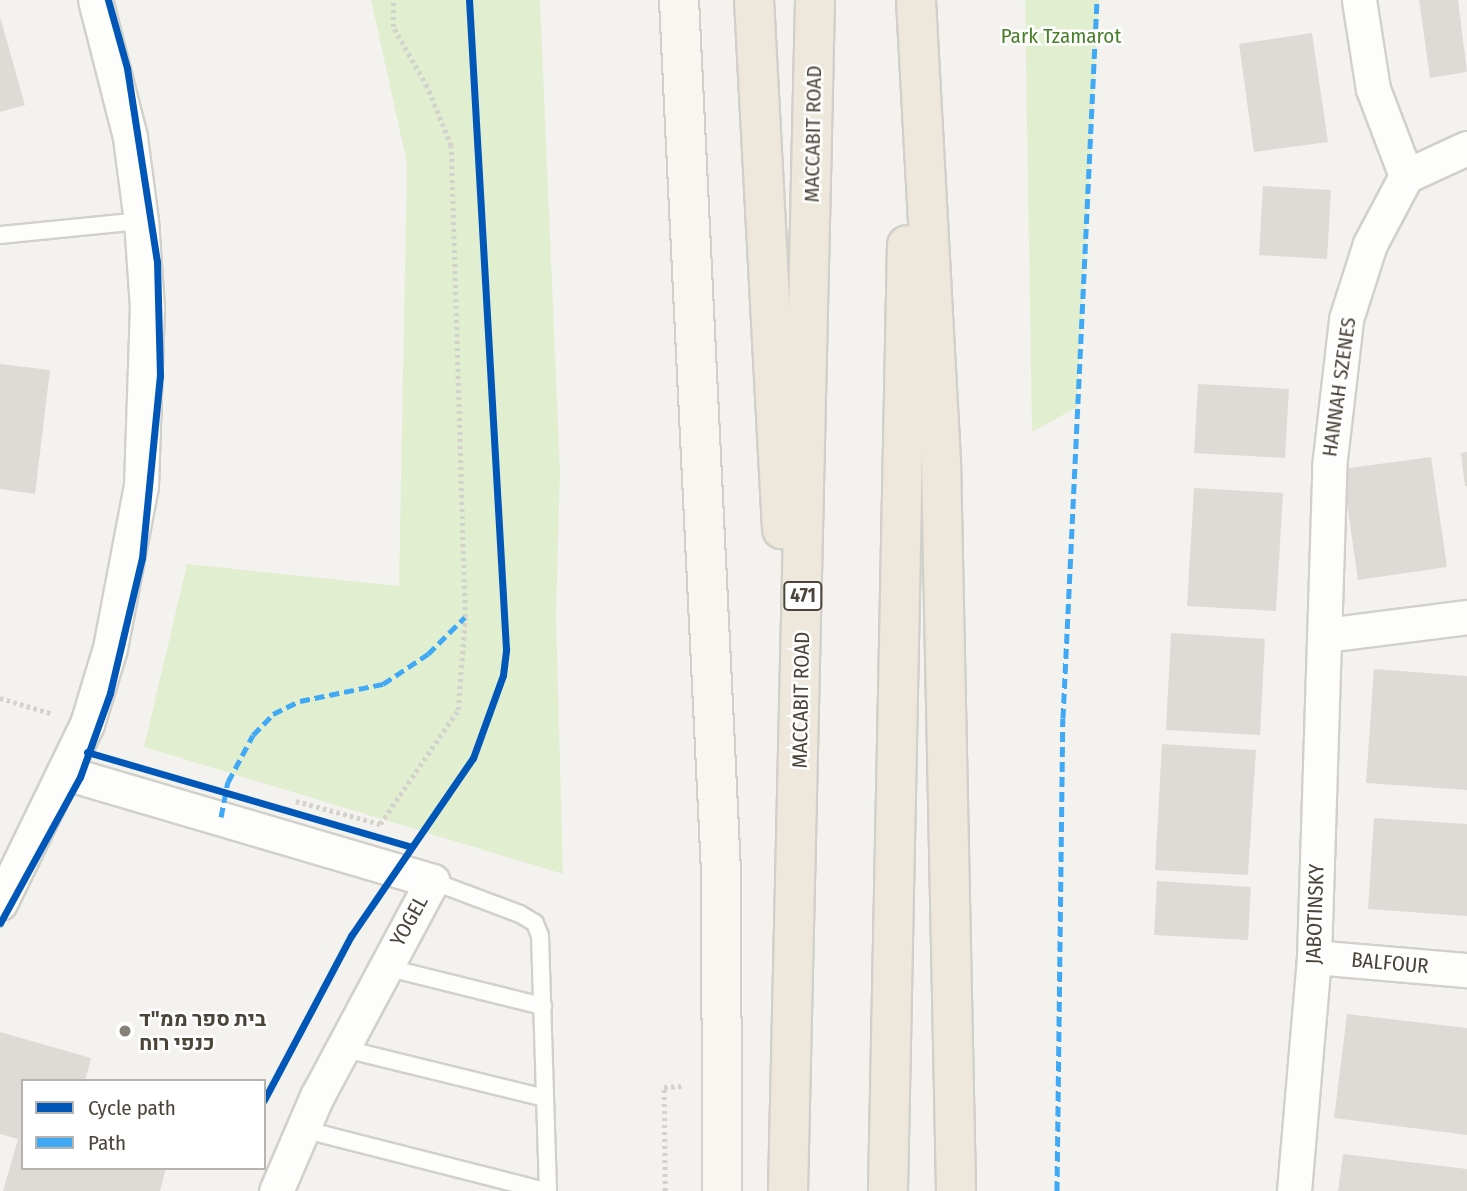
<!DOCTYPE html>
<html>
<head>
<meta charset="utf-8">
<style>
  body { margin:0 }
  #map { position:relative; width:1467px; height:1191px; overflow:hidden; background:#f4f2ee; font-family:"Fira Sans Condensed",Heebo,sans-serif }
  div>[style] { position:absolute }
  .green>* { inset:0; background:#e1eecf }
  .building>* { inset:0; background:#dedbd6 }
  .path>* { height:4.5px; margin-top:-2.25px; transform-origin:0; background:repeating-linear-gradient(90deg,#d3d2cc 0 3.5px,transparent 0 7px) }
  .roads { filter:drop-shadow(2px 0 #d2d0cb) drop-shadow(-2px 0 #d2d0cb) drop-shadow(0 2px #d2d0cb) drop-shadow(0 -2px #d2d0cb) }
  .service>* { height:16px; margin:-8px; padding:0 8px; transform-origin:8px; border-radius:8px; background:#fdfdfc }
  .minor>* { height:33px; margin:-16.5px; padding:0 16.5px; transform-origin:16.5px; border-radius:16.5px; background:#fdfdfc }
  .secondary>* { height:38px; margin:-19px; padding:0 19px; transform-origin:19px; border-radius:19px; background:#f7f6f1 }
  .motorway>* { height:38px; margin:-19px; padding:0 19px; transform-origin:19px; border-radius:19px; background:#ede8db }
  .quiet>* { height:5px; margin-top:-2.5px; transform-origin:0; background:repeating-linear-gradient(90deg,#3fa9f5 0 10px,transparent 0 15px) }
  .cycleway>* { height:7px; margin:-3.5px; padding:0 3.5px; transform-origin:3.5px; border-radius:3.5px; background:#0057b8 }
  .dots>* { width:19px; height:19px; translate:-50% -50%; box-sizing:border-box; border:4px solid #fff; border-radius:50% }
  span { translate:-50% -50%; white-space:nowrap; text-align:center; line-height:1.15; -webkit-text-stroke:5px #fff; paint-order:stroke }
  .shield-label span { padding:2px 5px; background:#fff; border:2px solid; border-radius:5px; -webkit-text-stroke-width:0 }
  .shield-label { font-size:19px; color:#4b4439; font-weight:700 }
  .park-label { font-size:21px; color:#4a7f2a }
  .street-label { font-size:21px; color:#4b4439 }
  .poi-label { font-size:21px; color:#4b4439; font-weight:700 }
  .left { translate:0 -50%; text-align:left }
  .legend { position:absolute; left:21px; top:1079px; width:245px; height:91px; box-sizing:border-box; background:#fff; border:2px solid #b7b4b0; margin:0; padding:9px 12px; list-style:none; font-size:21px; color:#4b4439 }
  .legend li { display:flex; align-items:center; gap:14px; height:35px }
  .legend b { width:35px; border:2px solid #b7b4b0 }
</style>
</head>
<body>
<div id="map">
  <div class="green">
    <div style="clip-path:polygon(371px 0,540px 0,560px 472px,556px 616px,563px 874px,144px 747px,187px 564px,399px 586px,407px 163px)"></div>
    <div style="clip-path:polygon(1025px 0,1099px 0,1077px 407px,1032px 432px)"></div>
  </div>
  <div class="building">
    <div style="clip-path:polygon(1419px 0,1458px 0,1467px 72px,1430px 78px)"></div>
    <div style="clip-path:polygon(0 17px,25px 105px,0 112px)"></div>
    <div style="clip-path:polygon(1312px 33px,1328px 142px,1254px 152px,1239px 44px)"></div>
    <div style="clip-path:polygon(1263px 186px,1331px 190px,1327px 259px,1259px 255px)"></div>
    <div style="clip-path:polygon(0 364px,50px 370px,35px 494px,0 489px)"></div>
    <div style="clip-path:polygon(1198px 384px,1289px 389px,1285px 458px,1194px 453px)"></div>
    <div style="clip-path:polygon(1467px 452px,1467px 486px,1465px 486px,1461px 453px)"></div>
    <div style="clip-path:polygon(1431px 457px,1447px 567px,1358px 580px,1342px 469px)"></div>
    <div style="clip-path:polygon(1194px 488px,1283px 493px,1276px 611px,1187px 606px)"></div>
    <div style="clip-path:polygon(1171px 633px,1265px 639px,1260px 735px,1166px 730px)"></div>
    <div style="clip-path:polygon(1374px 669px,1467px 676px,1467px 790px,1366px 783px)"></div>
    <div style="clip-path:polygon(1162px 744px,1256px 750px,1248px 875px,1155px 870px)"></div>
    <div style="clip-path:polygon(1374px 818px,1467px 824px,1467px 916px,1368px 909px)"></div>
    <div style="clip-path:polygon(1157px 881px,1251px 887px,1248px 940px,1154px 935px)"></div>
    <div style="clip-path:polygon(1347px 1014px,1467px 1028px,1467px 1135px,1334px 1118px)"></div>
    <div style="clip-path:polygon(0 1032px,91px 1058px,85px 1081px,23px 1081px,23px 1168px,166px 1168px,160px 1191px,3px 1191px,18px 1139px,0 1134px)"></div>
    <div style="clip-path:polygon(1343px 1154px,1467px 1169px,1467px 1191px,1338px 1191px)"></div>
  </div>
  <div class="path">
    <div style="left:0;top:698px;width:55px;rotate:16.8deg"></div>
    <div style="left:296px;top:801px;width:87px;rotate:15.3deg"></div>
    <div style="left:380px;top:824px;width:138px;rotate:-55.6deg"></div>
    <div style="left:458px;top:710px;width:93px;rotate:-85.7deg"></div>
    <div style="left:465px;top:617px;width:471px;rotate:-91.7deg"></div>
    <div style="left:451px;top:146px;width:64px;rotate:-112.1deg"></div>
    <div style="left:427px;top:87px;width:69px;rotate:-119.5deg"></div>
    <div style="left:393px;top:27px;width:27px;rotate:-90deg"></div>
    <div style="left:665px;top:1191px;width:104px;rotate:-90.6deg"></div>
    <div style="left:664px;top:1087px;width:21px;rotate:-3deg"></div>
  </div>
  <div class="roads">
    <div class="service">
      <div style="left:0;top:235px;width:142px;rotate:-5.7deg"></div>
      <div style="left:432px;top:881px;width:94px;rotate:20.6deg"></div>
      <div style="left:520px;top:914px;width:17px;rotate:31deg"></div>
      <div style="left:535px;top:923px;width:14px;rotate:69deg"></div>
      <div style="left:540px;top:936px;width:255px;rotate:88.2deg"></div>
      <div style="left:385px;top:967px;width:163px;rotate:13.9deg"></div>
      <div style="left:341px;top:1048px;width:210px;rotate:13.8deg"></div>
      <div style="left:302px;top:1129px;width:252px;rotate:14.3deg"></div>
    </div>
    <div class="minor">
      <div style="left:1359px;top:0;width:90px;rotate:81.1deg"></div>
      <div style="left:1373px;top:89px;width:93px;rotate:69.2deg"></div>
      <div style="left:1325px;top:635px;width:143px;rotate:-7.2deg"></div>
      <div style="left:66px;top:773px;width:382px;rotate:16.4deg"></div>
      <div style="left:432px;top:881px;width:244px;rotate:118.1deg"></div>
      <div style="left:317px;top:1096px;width:103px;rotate:113.3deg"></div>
      <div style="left:0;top:903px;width:199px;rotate:-64.1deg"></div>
      <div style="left:87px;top:724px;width:79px;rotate:-73.2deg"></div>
      <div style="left:110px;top:648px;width:165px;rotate:-79.2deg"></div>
      <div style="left:141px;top:486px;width:178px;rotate:-88.1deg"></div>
      <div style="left:147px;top:308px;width:87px;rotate:-93.9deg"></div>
      <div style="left:141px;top:221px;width:85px;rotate:-97.5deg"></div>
      <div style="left:130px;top:137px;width:141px;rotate:-104.3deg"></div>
      <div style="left:1314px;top:957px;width:154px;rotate:4.9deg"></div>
      <div style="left:1294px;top:1191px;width:235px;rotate:-85.1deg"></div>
      <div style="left:1314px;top:957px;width:490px;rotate:-88.2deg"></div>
      <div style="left:1329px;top:467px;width:149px;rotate:-83.4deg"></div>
      <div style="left:1346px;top:319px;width:79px;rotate:-72.3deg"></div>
      <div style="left:1370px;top:244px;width:77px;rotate:-62.1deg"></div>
      <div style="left:1406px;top:176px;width:67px;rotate:-24.7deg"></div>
    </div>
    <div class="secondary">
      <div style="left:679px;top:0;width:871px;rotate:87.24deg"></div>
      <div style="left:721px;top:870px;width:321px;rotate:89.8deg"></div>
    </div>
    <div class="motorway">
      <div style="left:754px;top:0;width:530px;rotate:86.97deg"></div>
      <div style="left:916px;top:0;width:462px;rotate:86.9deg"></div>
      <div style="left:941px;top:461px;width:730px;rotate:88.82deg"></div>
      <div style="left:788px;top:1191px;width:1191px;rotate:-88.7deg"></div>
      <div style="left:888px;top:1191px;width:946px;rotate:-88.85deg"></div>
    </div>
  </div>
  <div class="quiet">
    <div style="left:221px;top:817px;width:36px;rotate:-79deg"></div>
    <div style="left:228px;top:782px;width:53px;rotate:-62deg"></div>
    <div style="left:253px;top:735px;width:29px;rotate:-46deg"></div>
    <div style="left:273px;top:714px;width:30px;rotate:-26deg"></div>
    <div style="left:300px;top:701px;width:85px;rotate:-11.6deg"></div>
    <div style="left:383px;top:684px;width:54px;rotate:-33.7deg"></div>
    <div style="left:428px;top:654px;width:52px;rotate:-45deg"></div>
    <div style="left:1057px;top:1191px;width:473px;rotate:-89.3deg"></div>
    <div style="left:1063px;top:718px;width:719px;rotate:-87.29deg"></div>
  </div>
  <div class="cycleway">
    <div style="left:87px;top:752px;width:338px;rotate:16.3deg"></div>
    <div style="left:0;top:923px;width:166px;rotate:-61.3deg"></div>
    <div style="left:80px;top:777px;width:89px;rotate:-70.3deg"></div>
    <div style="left:110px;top:693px;width:139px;rotate:-76.7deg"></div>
    <div style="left:142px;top:558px;width:183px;rotate:-84.4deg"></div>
    <div style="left:160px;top:376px;width:114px;rotate:-91.5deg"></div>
    <div style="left:157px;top:262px;width:196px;rotate:-98.8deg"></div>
    <div style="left:127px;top:68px;width:71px;rotate:-105.6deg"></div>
    <div style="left:264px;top:1100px;width:186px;rotate:-62.1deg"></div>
    <div style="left:351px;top:936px;width:216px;rotate:-55.6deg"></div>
    <div style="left:473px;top:758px;width:88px;rotate:-70.1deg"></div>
    <div style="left:503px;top:675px;width:26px;rotate:-83deg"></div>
    <div style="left:506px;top:649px;width:650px;rotate:-93.26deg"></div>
  </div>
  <div class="dots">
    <div style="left:125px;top:1031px;background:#868178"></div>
  </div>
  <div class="shield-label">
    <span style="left:803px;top:596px">471</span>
  </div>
  <div class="park-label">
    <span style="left:1061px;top:36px">Park Tzamarot</span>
  </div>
  <div class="street-label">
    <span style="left:813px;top:134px;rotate:-89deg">MACCABIT ROAD</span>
    <span style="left:1339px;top:387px;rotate:-82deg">HANNAH SZENES</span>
    <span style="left:801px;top:700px;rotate:-89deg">MACCABIT ROAD</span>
    <span style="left:1315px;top:914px;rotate:-88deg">JABOTINSKY</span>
    <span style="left:409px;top:921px;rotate:-61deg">YOGEL</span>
    <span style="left:1390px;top:963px;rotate:5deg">BALFOUR</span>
  </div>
  <div class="poi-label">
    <span class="left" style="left:139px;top:1031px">בית ספר ממ"ד<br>כנפי רוח</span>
  </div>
  <ul class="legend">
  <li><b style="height:9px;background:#0057b8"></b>Cycle path</li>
  <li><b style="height:9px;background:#3fa9f5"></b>Path</li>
  </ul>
</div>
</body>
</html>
